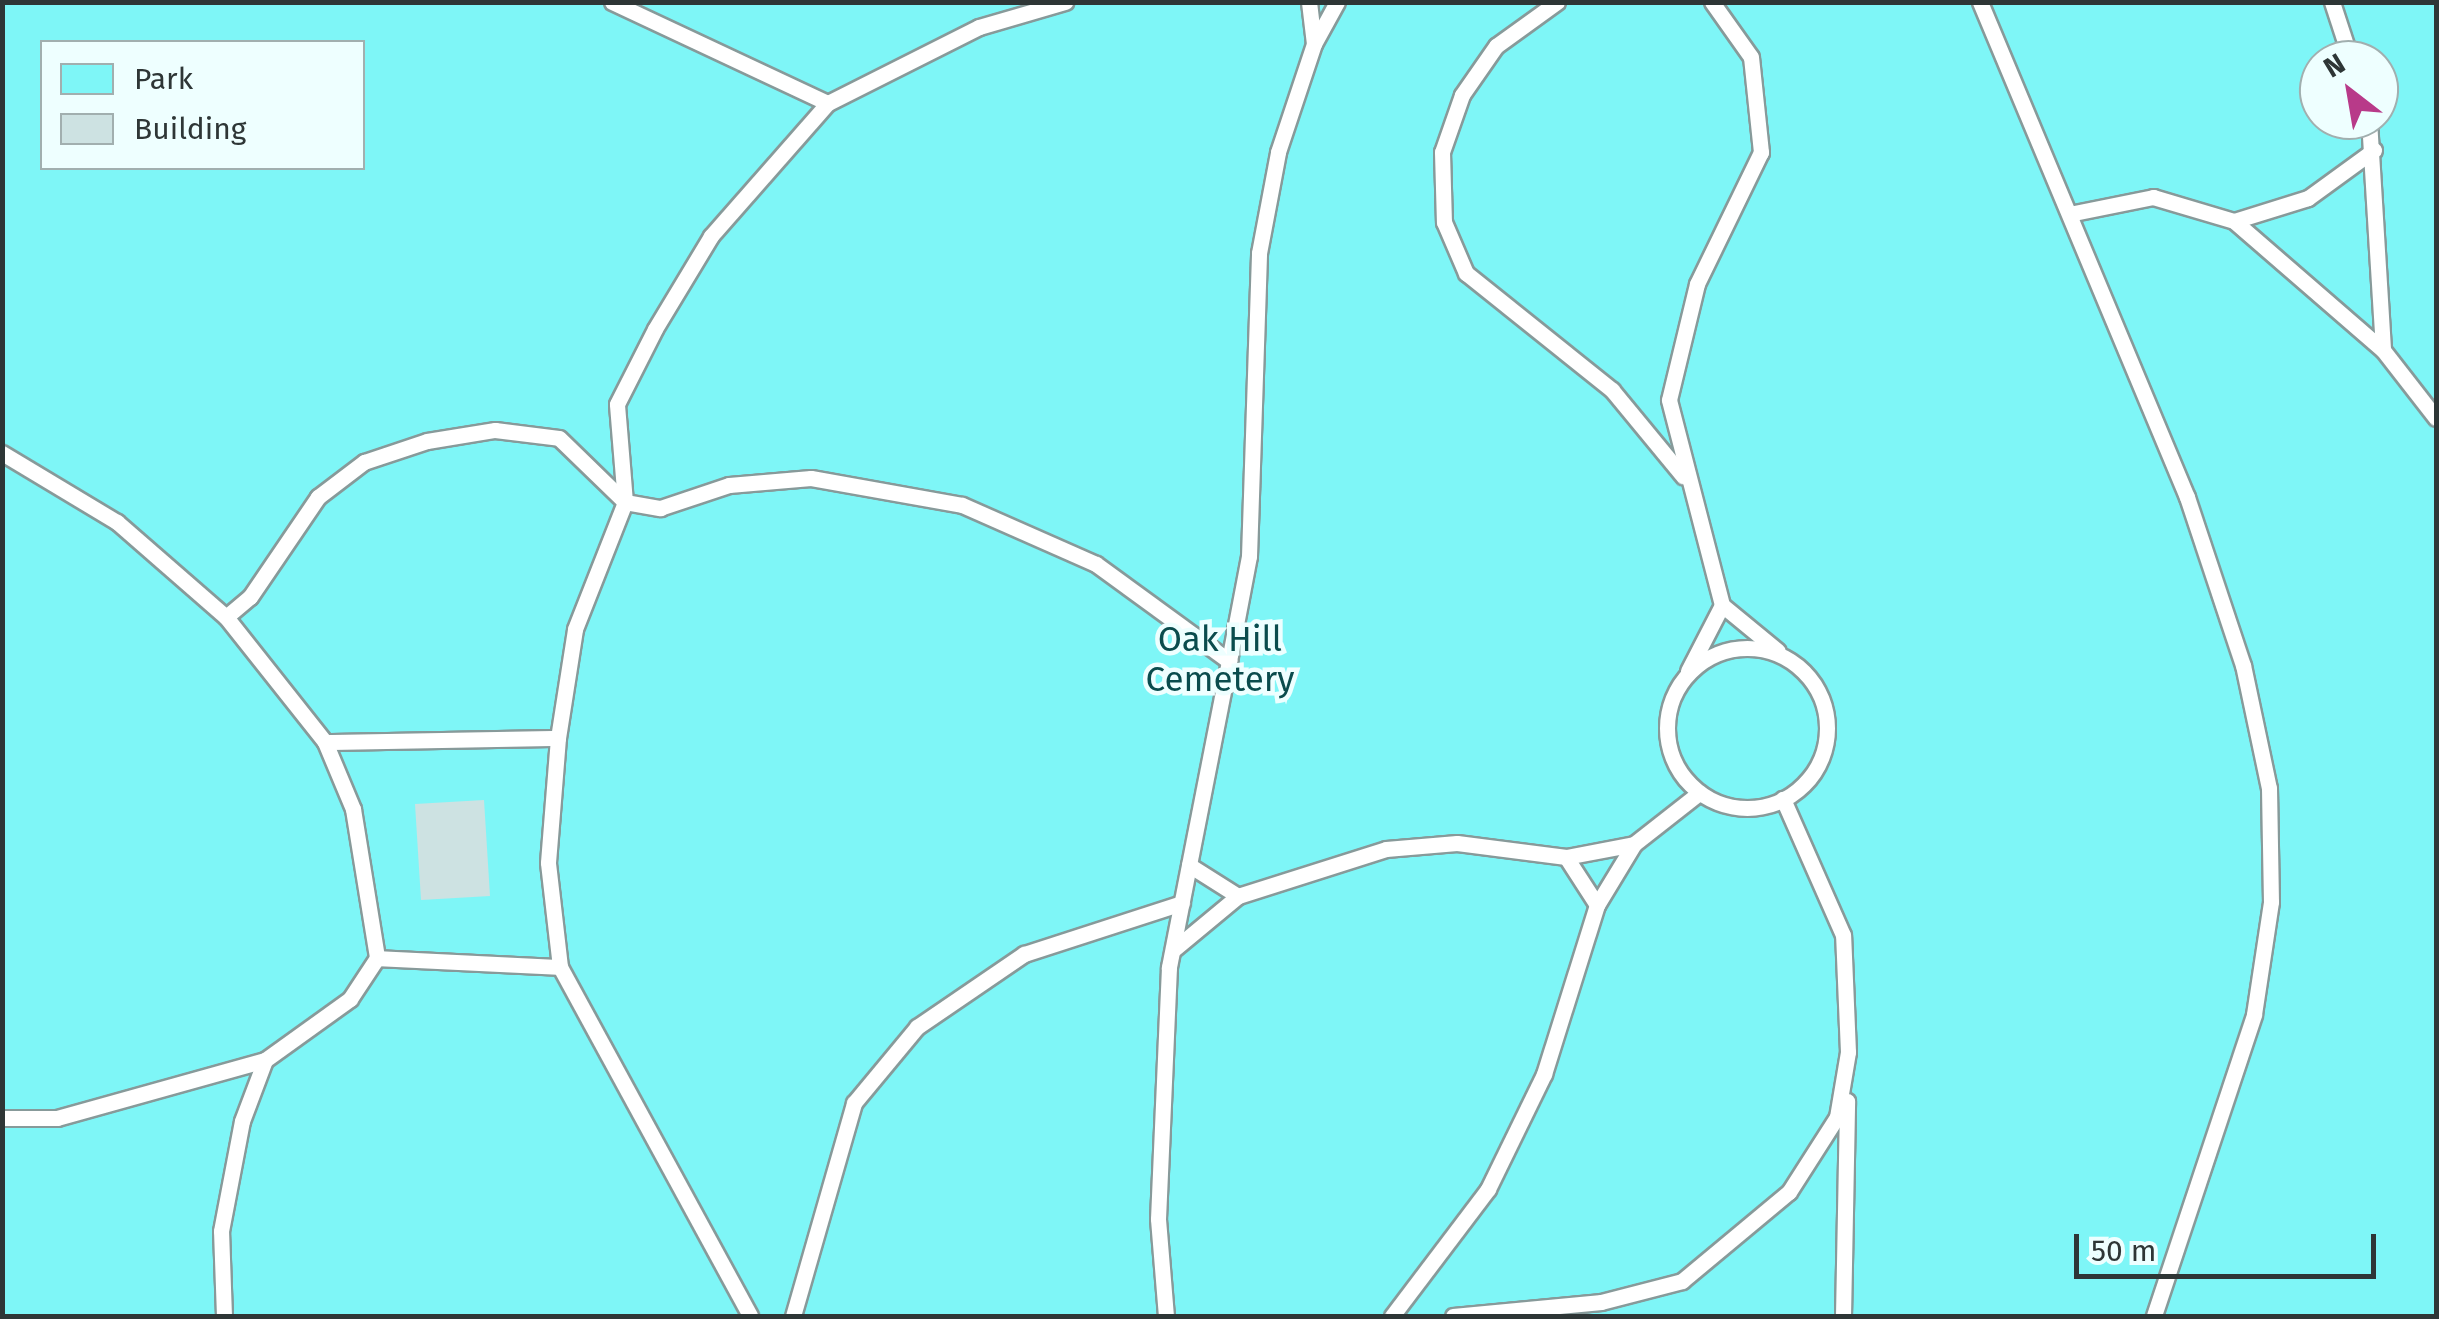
<!DOCTYPE html>
<html>
<head>
<meta charset="utf-8">
<style>
  body { margin:0 }
  #map { position:relative; width:2439px; height:1319px; overflow:hidden; background:#eff; font-family:"Fira Sans",sans-serif }
  div>[style] { position:absolute }
  .green>* { inset:0; background:#7ef6f7 }
  .building>* { inset:0; background:#cde2e2 }
  .roads { filter:drop-shadow(2px 0 #879a9a) drop-shadow(-2px 0 #879a9a) drop-shadow(0 2px #879a9a) drop-shadow(0 -2px #879a9a) }
  .service>* { height:15px; margin:-7.5px; padding:0 7.5px; transform-origin:7.5px; border-radius:7.5px; background:#fff }
  .service>.ring { margin:-7.5px; padding:0; box-sizing:content-box; background:none; border:15px solid #fff; border-radius:50% }
  span { translate:-50% -50%; white-space:nowrap; text-align:center; line-height:1.15; -webkit-text-stroke:9px #eff; paint-order:stroke }
  .park-label { font-size:35px; color:#0a4c4d }
  .frame { position:absolute; inset:0; border:5px solid #2e3636; pointer-events:none }
  .legend { position:absolute; left:40px; top:40px; width:325px; height:130px; box-sizing:border-box; background:#eff; border:2px solid #a1afaf; margin:0; padding:12px 18px; list-style:none; font-size:30px; color:#2e3636 }
  .legend li { display:flex; align-items:center; gap:20px; height:50px }
  .legend b { width:50px; border:2px solid #a1afaf }
  .north { position:absolute; left:2299px; top:40px; width:100px; height:100px; box-sizing:border-box; background:#eff; border:2px solid #a1afaf; border-radius:50%; rotate:329deg; font-size:28px; font-weight:700; line-height:40px; text-align:center; color:#2e3636 }
  .north::after { content:''; display:block; margin:auto; width:35px; height:45px; background:#b83a89; clip-path:polygon(50% 0,100% 100%,50% 72%,0 100%) }
  .scale { position:absolute; left:2074px; top:1234px; width:302px; height:45px; box-sizing:border-box; border:5px solid #2e3636; border-top:0; padding-left:12px; font-size:30px; line-height:35px; white-space:nowrap; color:#2e3636; -webkit-text-stroke:8px #eff; paint-order:stroke }
</style>
</head>
<body>
<div id="map">
  <div class="green">
    <div style="clip-path:polygon(evenodd,3px 3px,2436px 3px,2436px 1316px,3px 1316px,3px 3px,42px 42px,362px 42px,362px 168px,42px 168px,42px 42px,3px 3px,2319px 60px,2379px 60px,2379px 120px,2319px 120px,2319px 60px)"></div>
  </div>
  <div class="building">
    <div style="clip-path:polygon(484px 800px,490px 896px,421px 900px,415px 804px)"></div>
  </div>
  <div class="roads">
    <div class="service">
      <div style="left:612px;top:2px;width:238px;rotate:25.1deg"></div>
      <div style="left:828px;top:103px;width:169px;rotate:-26.7deg"></div>
      <div style="left:979px;top:27px;width:90px;rotate:-16.2deg"></div>
      <div style="left:1309px;top:2px;width:42px;rotate:83.2deg"></div>
      <div style="left:1314px;top:44px;width:48px;rotate:-61.3deg"></div>
      <div style="left:1557px;top:2px;width:75px;rotate:144.2deg"></div>
      <div style="left:1496px;top:46px;width:60px;rotate:124.8deg"></div>
      <div style="left:1462px;top:95px;width:60px;rotate:109.3deg"></div>
      <div style="left:1442px;top:152px;width:70px;rotate:88.4deg"></div>
      <div style="left:1444px;top:222px;width:56px;rotate:66.7deg"></div>
      <div style="left:1466px;top:273px;width:187px;rotate:38.7deg"></div>
      <div style="left:1612px;top:390px;width:112px;rotate:50.5deg"></div>
      <div style="left:1712px;top:2px;width:67px;rotate:54.7deg"></div>
      <div style="left:1751px;top:57px;width:96px;rotate:84deg"></div>
      <div style="left:1761px;top:152px;width:147px;rotate:115.9deg"></div>
      <div style="left:1697px;top:284px;width:119px;rotate:103.6deg"></div>
      <div style="left:1669px;top:400px;width:212px;rotate:75.5deg"></div>
      <div style="left:1980px;top:2px;width:537px;rotate:67.31deg"></div>
      <div style="left:2187px;top:497px;width:177px;rotate:71.6deg"></div>
      <div style="left:2243px;top:665px;width:126px;rotate:78.1deg"></div>
      <div style="left:2269px;top:788px;width:114px;rotate:89deg"></div>
      <div style="left:2271px;top:902px;width:114px;rotate:98.6deg"></div>
      <div style="left:2254px;top:1015px;width:317px;rotate:108.4deg"></div>
      <div style="left:2332px;top:2px;width:61px;rotate:71.9deg"></div>
      <div style="left:2369px;top:120px;width:230px;rotate:86.5deg"></div>
      <div style="left:2383px;top:350px;width:86px;rotate:52.1deg"></div>
      <div style="left:2374px;top:150px;width:82px;rotate:144deg"></div>
      <div style="left:2308px;top:198px;width:77px;rotate:162.7deg"></div>
      <div style="left:2234px;top:221px;width:197px;rotate:40.9deg"></div>
      <div style="left:2074px;top:213px;width:81px;rotate:-11.4deg"></div>
      <div style="left:2153px;top:197px;width:84px;rotate:16.5deg"></div>
      <div style="left:2px;top:453px;width:134px;rotate:31deg"></div>
      <div style="left:117px;top:522px;width:145px;rotate:41.1deg"></div>
      <div style="left:226px;top:617px;width:159px;rotate:51.6deg"></div>
      <div style="left:325px;top:742px;width:73px;rotate:67.3deg"></div>
      <div style="left:353px;top:809px;width:151px;rotate:80.8deg"></div>
      <div style="left:377px;top:958px;width:49px;rotate:123.4deg"></div>
      <div style="left:350px;top:999px;width:105px;rotate:144.3deg"></div>
      <div style="left:265px;top:1060px;width:216px;rotate:164.4deg"></div>
      <div style="left:57px;top:1118px;width:55px;rotate:180deg"></div>
      <div style="left:226px;top:617px;width:31px;rotate:-40deg"></div>
      <div style="left:250px;top:597px;width:121px;rotate:-55.8deg"></div>
      <div style="left:318px;top:497px;width:58px;rotate:-37.3deg"></div>
      <div style="left:364px;top:462px;width:66px;rotate:-18.4deg"></div>
      <div style="left:427px;top:441px;width:69px;rotate:-9.2deg"></div>
      <div style="left:495px;top:430px;width:64px;rotate:7.1deg"></div>
      <div style="left:559px;top:438px;width:92px;rotate:44.1deg"></div>
      <div style="left:625px;top:502px;width:98px;rotate:-94.7deg"></div>
      <div style="left:617px;top:404px;width:84px;rotate:-63.1deg"></div>
      <div style="left:655px;top:329px;width:109px;rotate:-58.9deg"></div>
      <div style="left:711px;top:236px;width:177px;rotate:-48.7deg"></div>
      <div class="ring" style="left:1667px;top:648px;width:145px;height:145px"></div>
      <div style="left:1229px;top:661px;width:107px;rotate:-79.2deg"></div>
      <div style="left:1249px;top:556px;width:303px;rotate:-88.1deg"></div>
      <div style="left:1259px;top:253px;width:103px;rotate:-79.3deg"></div>
      <div style="left:1278px;top:152px;width:114px;rotate:-71.6deg"></div>
      <div style="left:1688px;top:671px;width:74px;rotate:-62.7deg"></div>
      <div style="left:1722px;top:605px;width:72px;rotate:39.4deg"></div>
      <div style="left:558px;top:738px;width:110px;rotate:-81.1deg"></div>
      <div style="left:575px;top:629px;width:136px;rotate:-68.5deg"></div>
      <div style="left:625px;top:502px;width:36px;rotate:10deg"></div>
      <div style="left:660px;top:508px;width:73px;rotate:-18.4deg"></div>
      <div style="left:729px;top:485px;width:82px;rotate:-4.9deg"></div>
      <div style="left:811px;top:478px;width:153px;rotate:10.1deg"></div>
      <div style="left:962px;top:505px;width:146px;rotate:23.8deg"></div>
      <div style="left:1096px;top:564px;width:165px;rotate:36.1deg"></div>
      <div style="left:1229px;top:661px;width:312px;rotate:101.1deg"></div>
      <div style="left:1169px;top:967px;width:252px;rotate:92.5deg"></div>
      <div style="left:1158px;top:1219px;width:97px;rotate:85.3deg"></div>
      <div style="left:325px;top:742px;width:233px;rotate:-1deg"></div>
      <div style="left:558px;top:738px;width:125px;rotate:94.6deg"></div>
      <div style="left:548px;top:863px;width:105px;rotate:83.4deg"></div>
      <div style="left:560px;top:967px;width:183px;rotate:-177.2deg"></div>
      <div style="left:1566px;top:857px;width:57px;rotate:57.1deg"></div>
      <div style="left:1597px;top:905px;width:71px;rotate:-58.8deg"></div>
      <div style="left:1238px;top:896px;width:155px;rotate:-17.6deg"></div>
      <div style="left:1386px;top:849px;width:71px;rotate:-4.8deg"></div>
      <div style="left:1457px;top:843px;width:110px;rotate:7.3deg"></div>
      <div style="left:1566px;top:857px;width:69px;rotate:-10.8deg"></div>
      <div style="left:1634px;top:844px;width:83px;rotate:-38.1deg"></div>
      <div style="left:1173px;top:950px;width:85px;rotate:-39.7deg"></div>
      <div style="left:1238px;top:896px;width:58px;rotate:-147.7deg"></div>
      <div style="left:560px;top:967px;width:397px;rotate:61.4deg"></div>
      <div style="left:224px;top:1316px;width:85px;rotate:-92deg"></div>
      <div style="left:221px;top:1231px;width:112px;rotate:-79.2deg"></div>
      <div style="left:242px;top:1121px;width:65px;rotate:-69.3deg"></div>
      <div style="left:793px;top:1316px;width:222px;rotate:-74deg"></div>
      <div style="left:854px;top:1103px;width:99px;rotate:-50.3deg"></div>
      <div style="left:917px;top:1027px;width:130px;rotate:-34.3deg"></div>
      <div style="left:1024px;top:954px;width:166px;rotate:-17.9deg"></div>
      <div style="left:1392px;top:1316px;width:159px;rotate:-52.9deg"></div>
      <div style="left:1488px;top:1189px;width:128px;rotate:-64deg"></div>
      <div style="left:1544px;top:1074px;width:177px;rotate:-72.6deg"></div>
      <div style="left:1453px;top:1316px;width:149px;rotate:-5.4deg"></div>
      <div style="left:1601px;top:1302px;width:84px;rotate:-14.5deg"></div>
      <div style="left:1682px;top:1281px;width:139px;rotate:-39.8deg"></div>
      <div style="left:1789px;top:1192px;width:89px;rotate:-57.4deg"></div>
      <div style="left:1837px;top:1117px;width:66px;rotate:-80.4deg"></div>
      <div style="left:1848px;top:1052px;width:117px;rotate:-92.4deg"></div>
      <div style="left:1843px;top:935px;width:149px;rotate:-113.8deg"></div>
      <div style="left:1843px;top:1316px;width:215px;rotate:-88.9deg"></div>
    </div>
  </div>
  <div class="park-label">
    <span style="left:1220px;top:659px">Oak Hill<br>Cemetery</span>
  </div>
  <div class="frame"></div>
  <ul class="legend">
  <li><b style="height:28px;background:#7ef6f7"></b>Park</li>
  <li><b style="height:28px;background:#cde2e2"></b>Building</li>
  </ul>
  <div class="north">N</div>
  <div class="scale">50 m</div>
</div>
</body>
</html>
